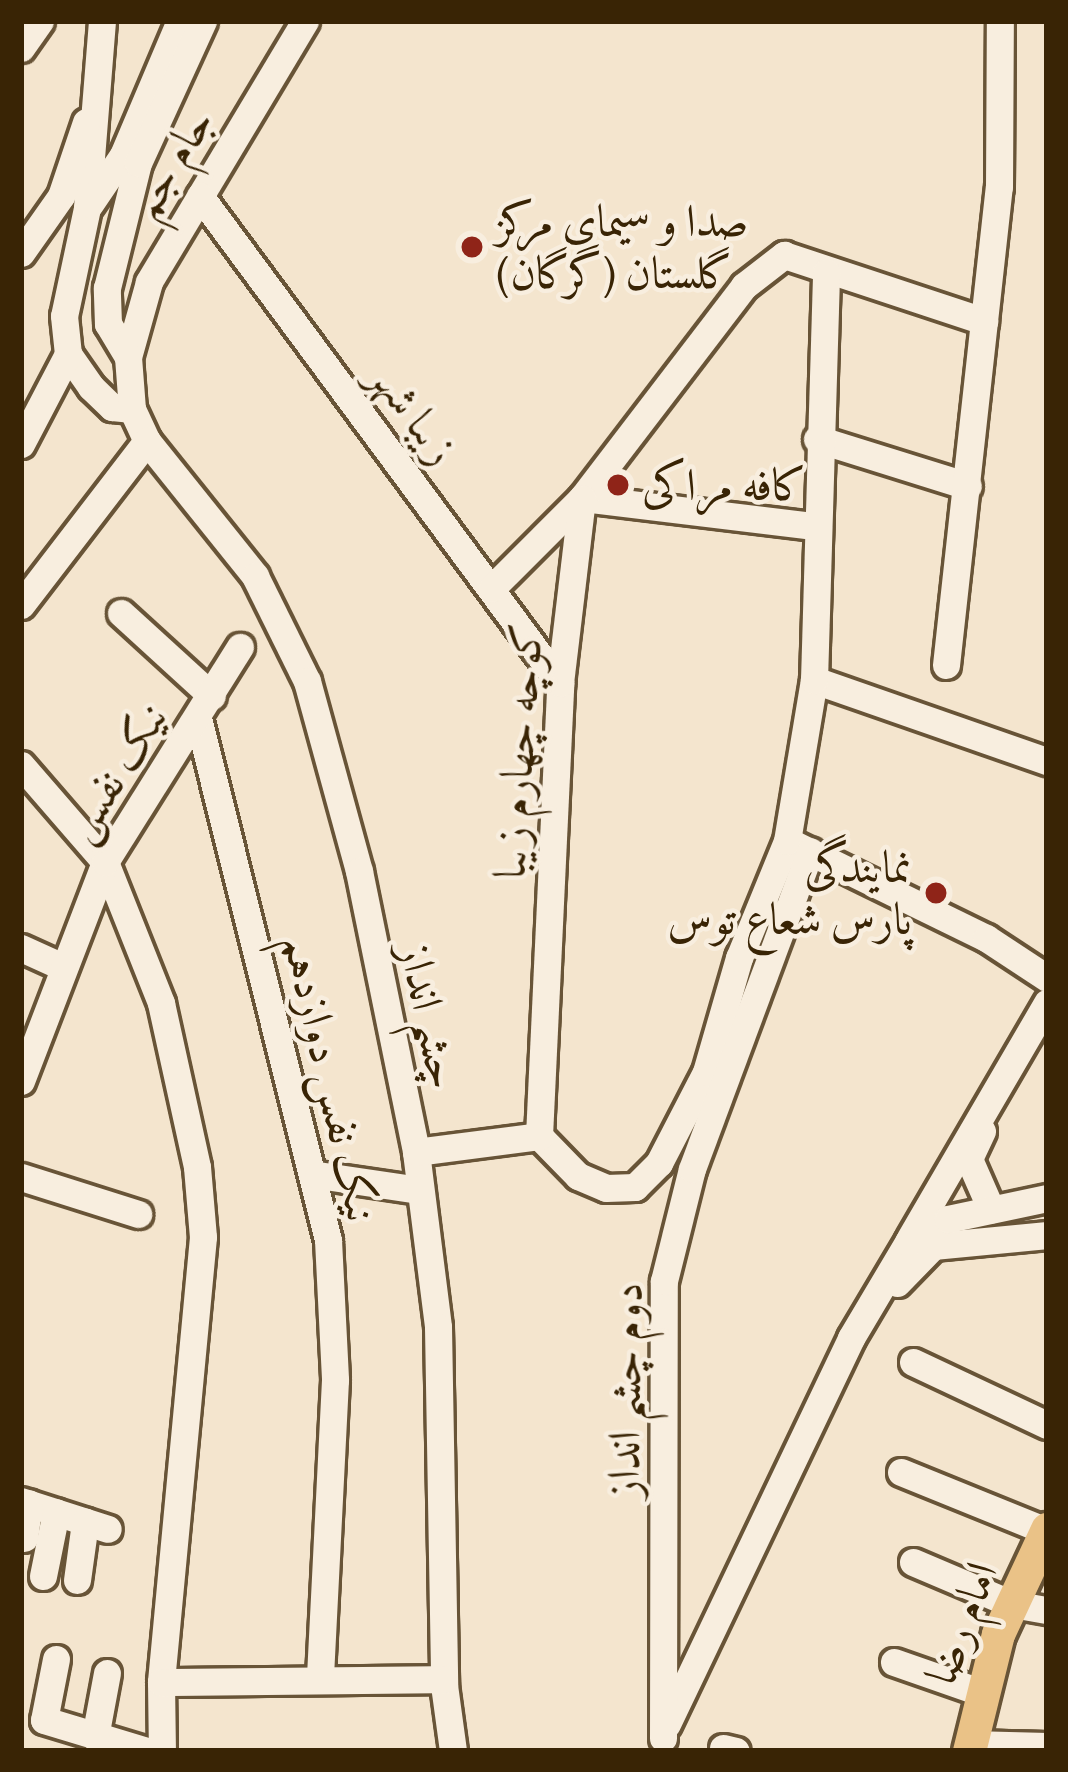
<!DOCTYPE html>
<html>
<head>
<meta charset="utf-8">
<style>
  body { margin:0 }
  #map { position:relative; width:1068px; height:1772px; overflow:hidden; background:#f4e5ce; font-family:"EB Garamond",Amiri,serif }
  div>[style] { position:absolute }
  .roads { filter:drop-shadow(3px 0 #685437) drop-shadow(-3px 0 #685437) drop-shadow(0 3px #685437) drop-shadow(0 -3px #685437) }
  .minor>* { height:27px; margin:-13.5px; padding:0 13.5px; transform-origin:13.5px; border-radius:13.5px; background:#f8eedf }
  .major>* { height:33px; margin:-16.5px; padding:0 16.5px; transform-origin:16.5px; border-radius:16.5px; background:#eac287 }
  .dots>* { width:33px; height:33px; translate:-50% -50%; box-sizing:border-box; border:6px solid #f8eedf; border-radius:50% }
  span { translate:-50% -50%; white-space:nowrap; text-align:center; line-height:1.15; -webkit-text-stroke:9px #f8eedf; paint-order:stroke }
  .street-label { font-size:45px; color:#392405 }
  .poi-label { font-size:45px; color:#392405 }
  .left { translate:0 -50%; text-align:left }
  .right { translate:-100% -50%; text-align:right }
  .frame { position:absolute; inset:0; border:24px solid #392405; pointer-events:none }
</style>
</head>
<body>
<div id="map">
  <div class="roads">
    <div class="minor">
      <div style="left:102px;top:21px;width:188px;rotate:94.6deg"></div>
      <div style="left:87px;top:208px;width:110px;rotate:102deg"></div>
      <div style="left:64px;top:316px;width:38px;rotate:84deg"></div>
      <div style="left:68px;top:354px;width:40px;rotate:55.1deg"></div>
      <div style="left:91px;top:387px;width:29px;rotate:44deg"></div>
      <div style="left:112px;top:407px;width:20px;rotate:6deg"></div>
      <div style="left:305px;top:21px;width:304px;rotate:120.9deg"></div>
      <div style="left:149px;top:282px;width:78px;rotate:105.6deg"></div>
      <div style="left:128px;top:357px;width:52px;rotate:85.6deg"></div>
      <div style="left:132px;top:409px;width:35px;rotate:65deg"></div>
      <div style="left:147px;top:441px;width:173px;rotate:51.3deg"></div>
      <div style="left:255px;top:576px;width:117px;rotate:63.7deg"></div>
      <div style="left:307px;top:681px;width:197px;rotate:74.7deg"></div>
      <div style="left:359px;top:871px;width:287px;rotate:78.5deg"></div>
      <div style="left:416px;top:1152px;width:176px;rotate:82.8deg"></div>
      <div style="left:438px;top:1327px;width:358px;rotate:89deg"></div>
      <div style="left:444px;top:1685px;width:67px;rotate:82.2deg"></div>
      <div style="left:21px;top:48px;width:33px;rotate:-55deg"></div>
      <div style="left:200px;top:196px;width:606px;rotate:53.53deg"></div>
      <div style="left:90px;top:204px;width:59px;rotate:-56deg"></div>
      <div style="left:123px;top:155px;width:146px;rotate:-67deg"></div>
      <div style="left:21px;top:253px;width:70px;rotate:-54.9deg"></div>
      <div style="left:61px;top:196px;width:78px;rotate:-71.3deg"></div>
      <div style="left:128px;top:357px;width:39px;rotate:-121deg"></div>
      <div style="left:108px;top:324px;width:36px;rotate:-92deg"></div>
      <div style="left:107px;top:288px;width:129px;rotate:-76.1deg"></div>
      <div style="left:138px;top:163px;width:156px;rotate:-65.4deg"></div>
      <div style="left:817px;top:439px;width:158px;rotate:17.3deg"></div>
      <div style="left:21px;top:444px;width:102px;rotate:-62.4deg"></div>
      <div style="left:582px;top:498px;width:235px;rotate:6.9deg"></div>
      <div style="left:492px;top:588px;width:127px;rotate:-45deg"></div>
      <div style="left:582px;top:498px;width:267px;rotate:-52.6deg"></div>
      <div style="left:744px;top:286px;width:51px;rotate:-37.8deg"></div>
      <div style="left:784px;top:255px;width:211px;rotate:18.3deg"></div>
      <div style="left:21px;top:605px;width:207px;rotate:-52.5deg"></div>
      <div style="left:121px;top:613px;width:123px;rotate:42.4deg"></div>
      <div style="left:946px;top:665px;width:481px;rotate:-83.7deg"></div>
      <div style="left:999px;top:187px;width:166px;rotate:-89.7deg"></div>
      <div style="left:814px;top:680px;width:247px;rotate:19.2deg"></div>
      <div style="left:198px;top:718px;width:538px;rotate:76.02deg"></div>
      <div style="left:328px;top:1240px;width:140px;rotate:87.1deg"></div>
      <div style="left:335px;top:1380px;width:300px;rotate:92.9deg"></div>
      <div style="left:21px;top:765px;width:128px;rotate:49.1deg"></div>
      <div style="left:105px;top:862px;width:152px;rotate:68.3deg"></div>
      <div style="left:161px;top:1003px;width:168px;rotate:77.6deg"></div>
      <div style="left:197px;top:1167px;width:70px;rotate:85.1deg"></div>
      <div style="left:203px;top:1237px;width:447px;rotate:95.4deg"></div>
      <div style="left:161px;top:1682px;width:69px;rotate:89.2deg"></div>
      <div style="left:796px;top:845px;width:212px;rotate:26.1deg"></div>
      <div style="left:986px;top:938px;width:73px;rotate:33.3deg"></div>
      <div style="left:21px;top:948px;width:46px;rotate:24.3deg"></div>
      <div style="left:21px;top:1081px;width:235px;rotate:-69deg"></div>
      <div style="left:105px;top:862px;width:254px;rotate:-57.9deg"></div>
      <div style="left:982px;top:1131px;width:31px;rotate:115deg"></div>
      <div style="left:969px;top:1159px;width:55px;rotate:66.3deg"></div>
      <div style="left:539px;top:1136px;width:56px;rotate:45.7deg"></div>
      <div style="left:578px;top:1176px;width:30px;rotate:23deg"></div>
      <div style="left:606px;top:1188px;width:29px;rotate:-2deg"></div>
      <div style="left:635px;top:1187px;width:34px;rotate:-45deg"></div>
      <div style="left:659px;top:1163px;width:102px;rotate:-62.7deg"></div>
      <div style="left:706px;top:1072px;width:119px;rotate:-73.9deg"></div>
      <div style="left:739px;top:958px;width:126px;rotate:-67.7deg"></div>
      <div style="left:787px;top:841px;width:163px;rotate:-80.5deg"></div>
      <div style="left:814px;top:680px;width:408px;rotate:-88.3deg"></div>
      <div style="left:539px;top:1136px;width:453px;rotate:-87.3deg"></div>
      <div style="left:560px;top:683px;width:186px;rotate:-83.2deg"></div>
      <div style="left:416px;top:1152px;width:124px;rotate:-7.4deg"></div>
      <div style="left:318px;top:1175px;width:103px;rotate:8.4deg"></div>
      <div style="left:21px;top:1177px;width:123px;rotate:17.5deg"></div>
      <div style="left:910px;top:1238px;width:272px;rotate:-59.8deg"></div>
      <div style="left:897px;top:1283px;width:52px;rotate:-45.8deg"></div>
      <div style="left:933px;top:1246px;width:115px;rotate:-5.5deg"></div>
      <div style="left:913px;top:1362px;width:148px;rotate:25.2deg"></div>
      <div style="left:901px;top:1472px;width:157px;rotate:22.1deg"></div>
      <div style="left:21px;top:1501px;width:91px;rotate:17.8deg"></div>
      <div style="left:24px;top:1538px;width:35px;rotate:-82deg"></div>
      <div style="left:913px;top:1562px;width:108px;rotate:23deg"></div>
      <div style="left:1012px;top:1604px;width:36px;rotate:10deg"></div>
      <div style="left:43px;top:1576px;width:65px;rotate:-78.5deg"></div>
      <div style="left:77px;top:1580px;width:59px;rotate:-82.1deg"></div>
      <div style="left:56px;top:1659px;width:62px;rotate:101.1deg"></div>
      <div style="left:44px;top:1720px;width:108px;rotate:16.8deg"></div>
      <div style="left:894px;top:1662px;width:91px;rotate:19.2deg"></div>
      <div style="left:161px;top:1682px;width:283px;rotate:-0.6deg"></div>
      <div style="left:667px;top:1724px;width:428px;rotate:-64.5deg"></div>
      <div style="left:851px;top:1338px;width:112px;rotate:-59.3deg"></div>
      <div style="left:908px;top:1242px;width:46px;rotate:-29.9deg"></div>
      <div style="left:948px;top:1219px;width:101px;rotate:-12deg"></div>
      <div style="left:95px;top:1737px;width:65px;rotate:-79.4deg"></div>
      <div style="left:663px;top:1738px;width:457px;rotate:-89.9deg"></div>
      <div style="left:664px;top:1281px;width:115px;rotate:-76deg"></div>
      <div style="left:692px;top:1169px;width:339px;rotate:-69.6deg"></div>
      <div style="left:970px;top:1744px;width:77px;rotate:1.5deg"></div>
      <div style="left:723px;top:1748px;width:13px;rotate:13deg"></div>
    </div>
    <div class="major">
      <div style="left:969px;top:1751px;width:121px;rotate:-76.1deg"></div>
      <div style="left:998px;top:1634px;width:116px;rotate:-65deg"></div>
    </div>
  </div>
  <div class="dots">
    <div style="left:472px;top:247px;background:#8f2418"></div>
    <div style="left:618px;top:485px;background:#8f2418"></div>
    <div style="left:936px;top:893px;background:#8f2418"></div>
  </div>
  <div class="street-label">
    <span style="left:171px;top:163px;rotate:-59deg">جام جم</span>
    <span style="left:414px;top:413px;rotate:53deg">زیبا شهر</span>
    <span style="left:518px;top:751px;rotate:-86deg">کوچه چهارم زیبا</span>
    <span style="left:115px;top:772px;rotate:-58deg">نیک نفس</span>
    <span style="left:430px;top:1016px;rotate:78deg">چشم انداز</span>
    <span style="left:331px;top:1078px;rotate:77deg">نیک نفس دوازدهم</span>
    <span style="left:625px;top:1390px;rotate:-89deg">دوم چشم انداز</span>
    <span style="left:961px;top:1623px;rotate:-69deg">امام رضا</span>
  </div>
  <div class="poi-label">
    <span class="left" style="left:496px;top:247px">صدا و سیمای مرکز<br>گلستان (گرگان)</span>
    <span class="left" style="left:642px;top:485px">کافه مراکی</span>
    <span class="right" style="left:912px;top:893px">نمایندگی<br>پارس شعاع توس</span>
  </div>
  <div class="frame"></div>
</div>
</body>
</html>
